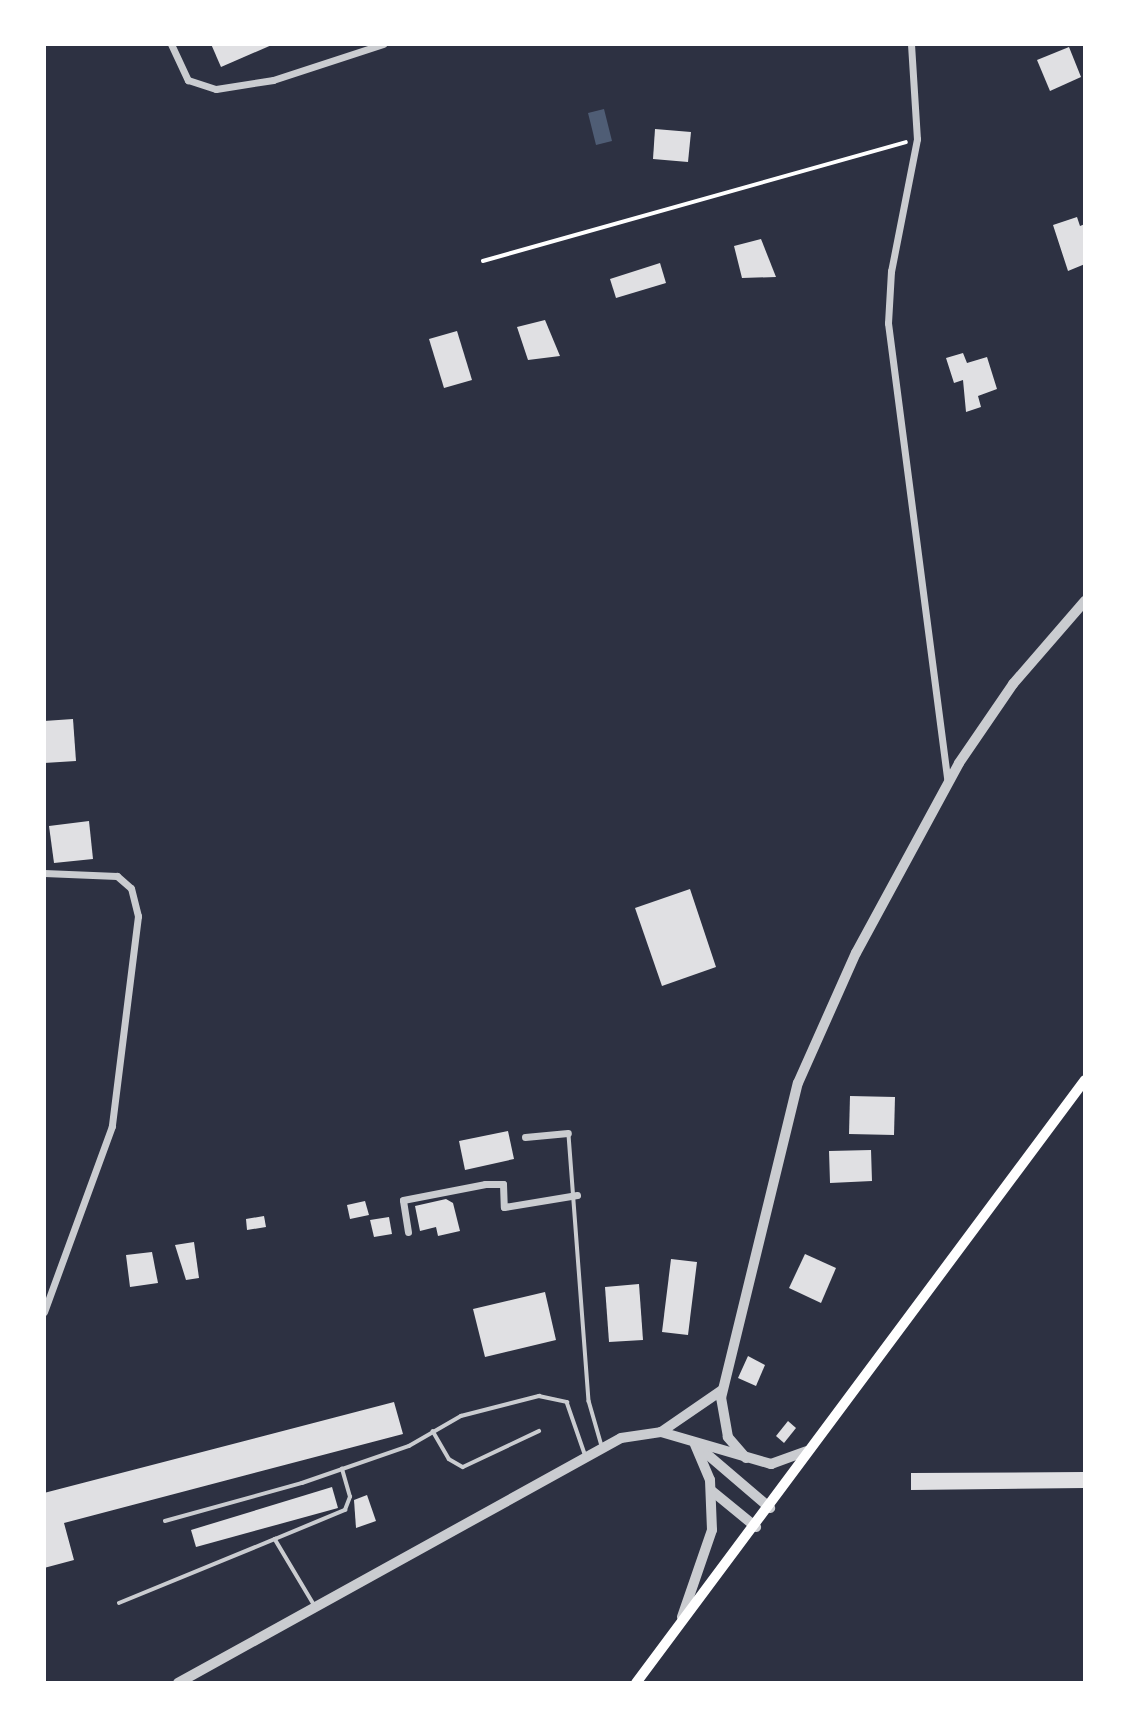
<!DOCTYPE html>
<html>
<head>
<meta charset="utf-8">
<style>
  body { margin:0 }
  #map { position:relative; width:1129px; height:1727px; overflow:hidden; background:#2d3142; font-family:"Work Sans",sans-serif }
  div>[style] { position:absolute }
  .water>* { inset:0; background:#4f5d75 }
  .building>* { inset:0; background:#e0e0e3 }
  .path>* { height:3.5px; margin:-1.75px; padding:0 1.75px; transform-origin:1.75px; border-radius:1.75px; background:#fff }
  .service>* { height:3.5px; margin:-1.75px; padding:0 1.75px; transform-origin:1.75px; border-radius:1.75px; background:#caccd0 }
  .minor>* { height:7px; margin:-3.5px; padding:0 3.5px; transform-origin:3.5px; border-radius:3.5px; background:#caccd0 }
  .tertiary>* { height:10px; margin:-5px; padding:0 5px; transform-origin:5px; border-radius:5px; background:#caccd0 }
  .secondary>* { height:10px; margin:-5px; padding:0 5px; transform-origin:5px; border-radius:5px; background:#fff }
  span { translate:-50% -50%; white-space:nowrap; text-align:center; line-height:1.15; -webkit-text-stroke:5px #fff; paint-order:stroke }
  .frame { position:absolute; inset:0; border:46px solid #fff; pointer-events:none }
</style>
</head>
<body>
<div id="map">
  <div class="water">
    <div style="clip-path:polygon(604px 109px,612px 141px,596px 145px,588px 113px)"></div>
  </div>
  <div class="building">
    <div style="clip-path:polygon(211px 44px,274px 44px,221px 67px)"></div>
    <div style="clip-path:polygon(1069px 47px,1081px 77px,1050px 91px,1037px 60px)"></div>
    <div style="clip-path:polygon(655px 129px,691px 132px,688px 162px,653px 159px)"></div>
    <div style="clip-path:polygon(1077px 217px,1080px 226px,1085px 224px,1085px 264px,1068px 271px,1053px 225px)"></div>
    <div style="clip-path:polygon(761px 239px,776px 277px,742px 278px,734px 246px)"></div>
    <div style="clip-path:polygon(660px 263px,666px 283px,616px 298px,610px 279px)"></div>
    <div style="clip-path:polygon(545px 320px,560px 356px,528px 360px,517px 327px)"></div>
    <div style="clip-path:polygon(457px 331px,472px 380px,444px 388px,429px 339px)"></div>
    <div style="clip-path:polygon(963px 353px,967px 363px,987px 357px,997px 389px,978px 396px,981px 407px,966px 412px,963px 380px,954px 383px,946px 358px)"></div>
    <div style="clip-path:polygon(73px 719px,76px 761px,44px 763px,44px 721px)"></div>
    <div style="clip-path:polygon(89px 821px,93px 859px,54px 863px,49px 826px)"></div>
    <div style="clip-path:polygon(690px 889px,716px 967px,662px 986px,635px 908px)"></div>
    <div style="clip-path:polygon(850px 1096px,895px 1097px,894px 1135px,849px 1134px)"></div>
    <div style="clip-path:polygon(508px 1131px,514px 1159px,465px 1170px,459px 1141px)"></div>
    <div style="clip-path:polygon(871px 1150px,872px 1181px,830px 1183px,829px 1151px)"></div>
    <div style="clip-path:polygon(446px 1199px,453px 1203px,460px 1231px,438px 1236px,436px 1227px,420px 1231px,415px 1206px)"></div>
    <div style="clip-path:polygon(365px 1201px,369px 1215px,350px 1219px,347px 1205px)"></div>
    <div style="clip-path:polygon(264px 1216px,266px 1227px,247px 1230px,246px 1219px)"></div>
    <div style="clip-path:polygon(389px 1217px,392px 1234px,374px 1237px,370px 1220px)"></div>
    <div style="clip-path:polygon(194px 1242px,199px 1278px,186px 1280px,175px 1245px)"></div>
    <div style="clip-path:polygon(152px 1252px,158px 1283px,130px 1287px,126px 1255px)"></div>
    <div style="clip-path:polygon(805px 1254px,836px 1268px,821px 1303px,789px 1288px)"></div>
    <div style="clip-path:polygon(671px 1259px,697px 1262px,688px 1335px,662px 1332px)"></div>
    <div style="clip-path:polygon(639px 1284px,643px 1340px,609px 1342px,605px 1287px)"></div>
    <div style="clip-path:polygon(545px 1292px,556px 1340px,485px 1357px,473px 1309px)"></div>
    <div style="clip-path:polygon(748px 1356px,765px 1365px,756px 1386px,738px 1378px)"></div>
    <div style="clip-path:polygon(394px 1402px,403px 1434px,64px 1523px,74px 1560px,44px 1568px,44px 1493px)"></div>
    <div style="clip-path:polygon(788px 1421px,796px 1428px,784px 1443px,776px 1436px)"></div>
    <div style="clip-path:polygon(1085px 1472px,1085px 1488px,911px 1490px,911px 1473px)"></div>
    <div style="clip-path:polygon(332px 1487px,338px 1508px,196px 1547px,191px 1530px)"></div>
    <div style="clip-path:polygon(367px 1495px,376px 1521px,356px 1528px,354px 1500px)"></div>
  </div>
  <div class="path">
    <div style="left:483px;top:261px;width:439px;rotate:-15.7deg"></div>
  </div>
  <div class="service">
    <div style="left:569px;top:1135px;width:267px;rotate:85.7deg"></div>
    <div style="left:589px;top:1401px;width:47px;rotate:73.9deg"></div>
    <div style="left:433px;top:1431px;width:32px;rotate:60deg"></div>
    <div style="left:449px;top:1459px;width:16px;rotate:30deg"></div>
    <div style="left:463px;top:1467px;width:84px;rotate:-25.3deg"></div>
    <div style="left:165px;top:1521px;width:142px;rotate:-15.5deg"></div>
    <div style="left:302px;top:1483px;width:113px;rotate:-19.1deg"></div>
    <div style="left:409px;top:1446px;width:60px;rotate:-30deg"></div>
    <div style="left:461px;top:1416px;width:81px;rotate:-14.4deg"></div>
    <div style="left:539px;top:1396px;width:29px;rotate:12deg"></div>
    <div style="left:567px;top:1402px;width:55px;rotate:70.9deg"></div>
    <div style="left:275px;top:1539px;width:76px;rotate:-22.5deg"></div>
    <div style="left:345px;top:1510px;width:14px;rotate:-69deg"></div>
    <div style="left:350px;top:1497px;width:29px;rotate:-106deg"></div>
    <div style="left:119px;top:1603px;width:169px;rotate:-22.3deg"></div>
    <div style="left:275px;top:1539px;width:78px;rotate:59.2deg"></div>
  </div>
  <div class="minor">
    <div style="left:171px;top:44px;width:40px;rotate:65deg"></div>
    <div style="left:188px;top:80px;width:29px;rotate:18deg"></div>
    <div style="left:216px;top:89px;width:58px;rotate:-9deg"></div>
    <div style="left:273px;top:80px;width:116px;rotate:-18.1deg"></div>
    <div style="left:911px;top:44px;width:95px;rotate:86.4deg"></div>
    <div style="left:917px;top:139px;width:135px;rotate:101.1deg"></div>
    <div style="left:891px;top:271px;width:52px;rotate:93.3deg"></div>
    <div style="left:888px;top:323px;width:464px;rotate:82.6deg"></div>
    <div style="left:44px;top:873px;width:73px;rotate:2.4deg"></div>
    <div style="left:117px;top:876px;width:18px;rotate:41deg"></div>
    <div style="left:131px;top:888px;width:29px;rotate:76deg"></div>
    <div style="left:138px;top:916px;width:212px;rotate:97.1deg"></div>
    <div style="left:112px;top:1126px;width:198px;rotate:110.1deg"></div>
    <div style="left:525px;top:1137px;width:43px;rotate:-5.3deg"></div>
    <div style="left:408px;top:1232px;width:32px;rotate:-99deg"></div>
    <div style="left:403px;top:1200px;width:84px;rotate:-11deg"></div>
    <div style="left:485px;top:1184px;width:18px"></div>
    <div style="left:503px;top:1184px;width:23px;rotate:88deg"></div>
    <div style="left:504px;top:1207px;width:74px;rotate:-9.3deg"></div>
  </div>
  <div class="tertiary">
    <div style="left:661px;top:1432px;width:74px;rotate:-34.5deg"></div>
    <div style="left:701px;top:1449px;width:91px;rotate:40.5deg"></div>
    <div style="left:746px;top:1458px;width:28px;rotate:-131deg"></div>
    <div style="left:728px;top:1437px;width:40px;rotate:-100deg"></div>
    <div style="left:721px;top:1398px;width:324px;rotate:-76.3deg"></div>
    <div style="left:798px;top:1083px;width:142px;rotate:-66deg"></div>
    <div style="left:856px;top:953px;width:216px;rotate:-61.5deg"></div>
    <div style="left:959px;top:763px;width:96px;rotate:-55.6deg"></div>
    <div style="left:1013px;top:684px;width:110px;rotate:-49.1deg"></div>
    <div style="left:712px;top:1491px;width:57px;rotate:39.3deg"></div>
    <div style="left:682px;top:1617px;width:92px;rotate:-71deg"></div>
    <div style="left:712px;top:1530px;width:50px;rotate:-92.3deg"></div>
    <div style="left:710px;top:1480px;width:39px;rotate:-113deg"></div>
    <div style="left:178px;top:1683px;width:506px;rotate:-28.94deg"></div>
    <div style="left:621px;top:1438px;width:40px;rotate:-8.5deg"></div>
    <div style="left:661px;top:1432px;width:115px;rotate:16.2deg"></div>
    <div style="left:771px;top:1464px;width:37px;rotate:-20deg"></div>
  </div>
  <div class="secondary">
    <div style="left:636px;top:1683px;width:752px;rotate:-53.33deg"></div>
  </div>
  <div class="frame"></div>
</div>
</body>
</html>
